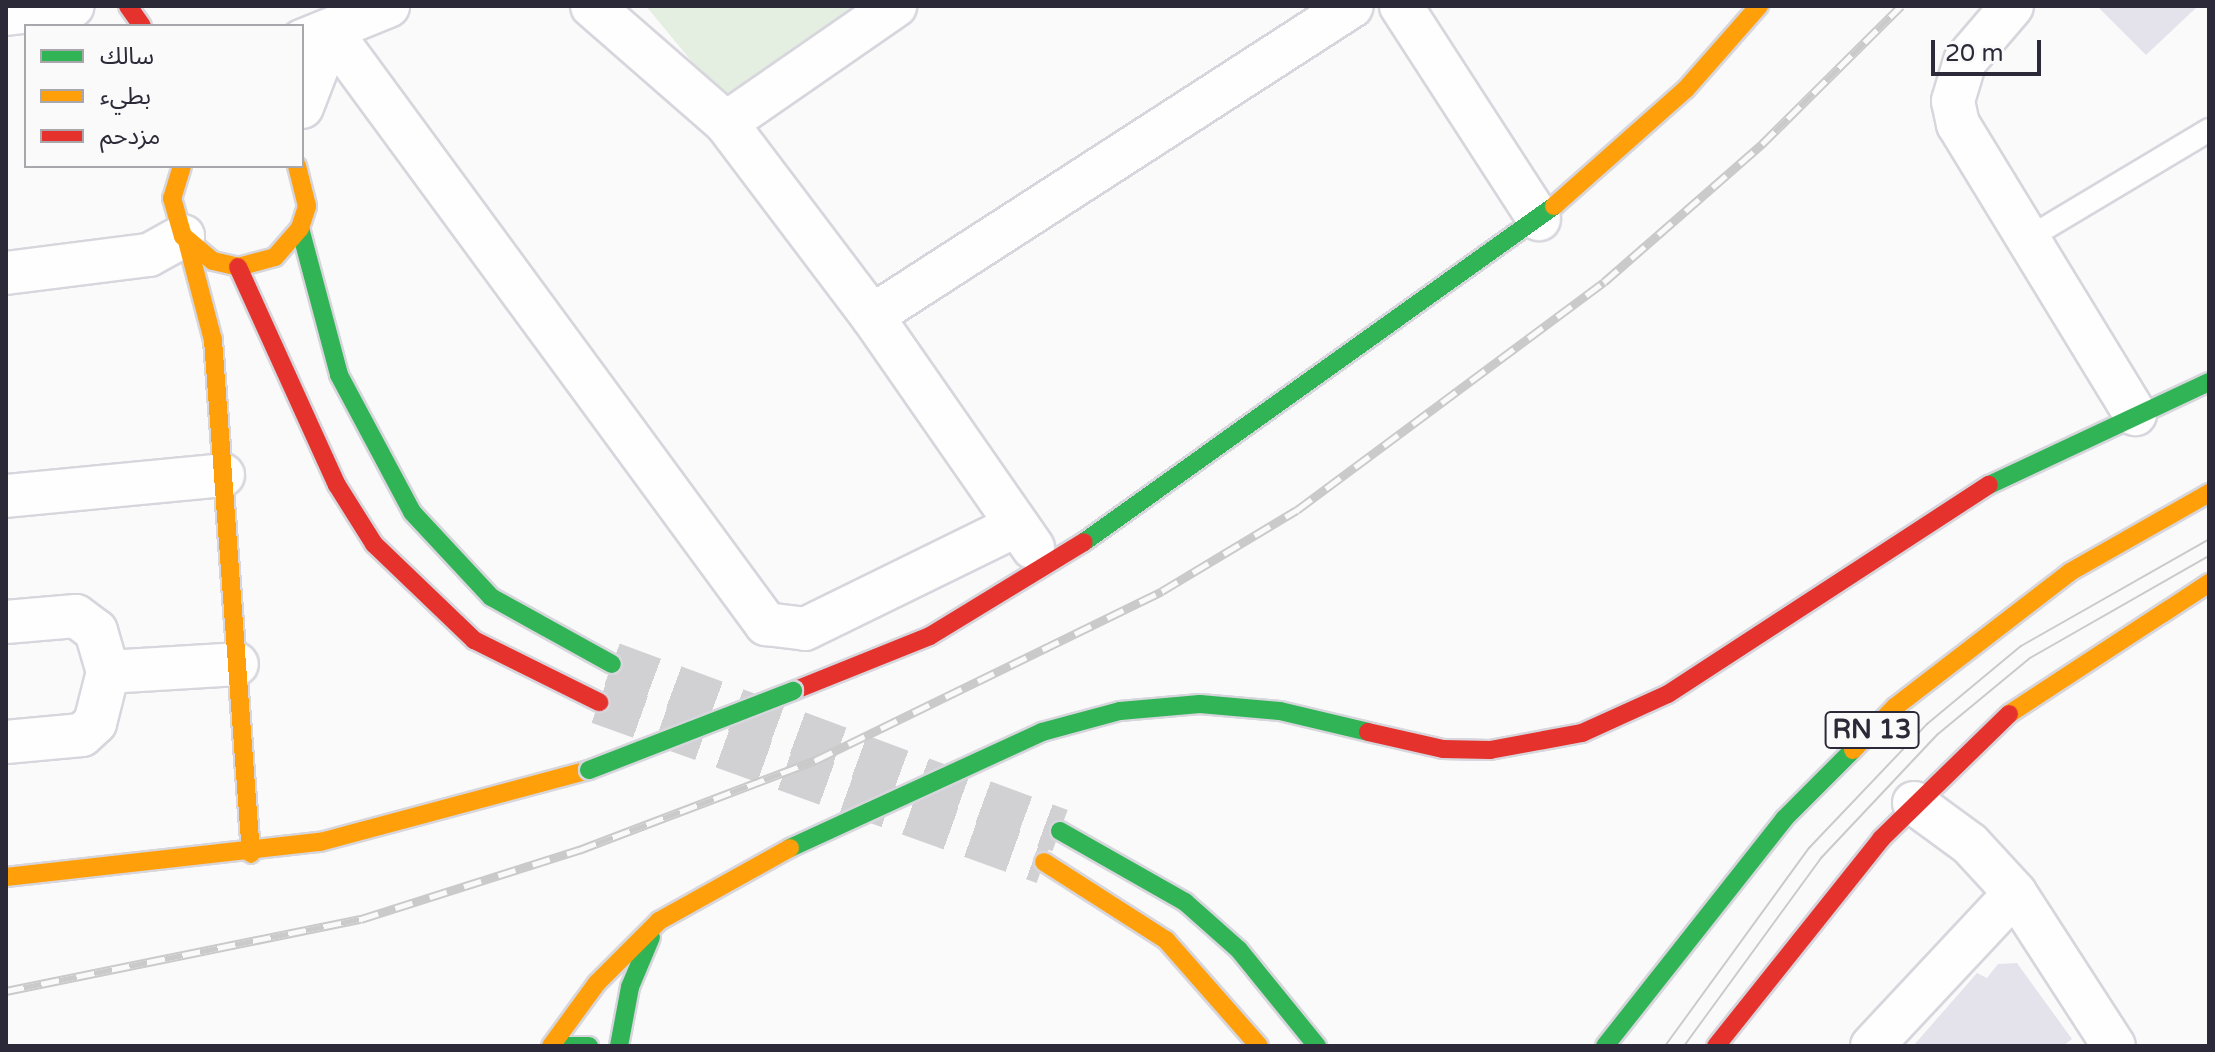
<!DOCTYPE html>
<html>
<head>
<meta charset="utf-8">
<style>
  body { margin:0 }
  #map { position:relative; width:2215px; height:1052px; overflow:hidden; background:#fafafa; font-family:"Varela Round","Noto Sans Arabic",sans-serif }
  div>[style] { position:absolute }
  .green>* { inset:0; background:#e4eee1 }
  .building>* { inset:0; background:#e4e3ec }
  .secondary-tunnel>* { height:44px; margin-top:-22px; transform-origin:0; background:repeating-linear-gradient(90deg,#d1d0d3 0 44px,transparent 0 66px) }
  .roads { filter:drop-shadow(2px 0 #d7d6dd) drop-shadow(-2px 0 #d7d6dd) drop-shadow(0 2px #d7d6dd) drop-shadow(0 -2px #d7d6dd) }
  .lane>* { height:22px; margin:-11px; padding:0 11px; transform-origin:11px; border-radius:11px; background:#fefefe }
  .street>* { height:42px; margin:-21px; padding:0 21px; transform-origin:21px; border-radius:21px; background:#fefefe }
  .fast>* { height:18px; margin:-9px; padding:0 9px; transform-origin:9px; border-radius:9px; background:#30b455 }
  .slow>* { height:18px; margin:-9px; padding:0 9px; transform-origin:9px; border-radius:9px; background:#ff9f0a }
  .jam>* { height:18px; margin:-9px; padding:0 9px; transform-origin:9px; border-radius:9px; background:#e5322d }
  .tram>* { height:2px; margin:-1px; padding:0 1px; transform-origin:1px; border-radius:1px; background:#cacacb }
  .rail>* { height:9px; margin-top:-4.5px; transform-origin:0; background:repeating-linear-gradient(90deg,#fafafa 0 18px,#cacacb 0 36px); box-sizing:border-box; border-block:2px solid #cacacb }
  .bridges { filter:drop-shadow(2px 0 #d7d6dd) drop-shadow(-2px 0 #d7d6dd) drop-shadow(0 2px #d7d6dd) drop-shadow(0 -2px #d7d6dd) }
  .fast-bridge>* { height:18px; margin:-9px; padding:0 9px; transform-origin:9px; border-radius:9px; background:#30b455 }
  span { translate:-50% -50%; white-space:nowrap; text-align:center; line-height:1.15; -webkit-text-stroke:6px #fafafa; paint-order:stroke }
  .shield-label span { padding:2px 6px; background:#fafafa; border:2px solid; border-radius:6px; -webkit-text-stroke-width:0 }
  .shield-label { font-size:26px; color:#2c2a38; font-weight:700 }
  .frame { position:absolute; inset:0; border:8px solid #2c2a38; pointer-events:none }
  .legend { position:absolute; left:24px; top:24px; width:280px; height:144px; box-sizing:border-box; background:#fafafa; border:2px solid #a8a7ac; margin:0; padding:10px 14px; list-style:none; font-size:24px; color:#2c2a38 }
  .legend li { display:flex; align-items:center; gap:16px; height:40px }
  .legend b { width:40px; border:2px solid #a8a7ac }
  .scale { position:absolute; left:1931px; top:40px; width:110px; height:36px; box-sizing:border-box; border:4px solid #2c2a38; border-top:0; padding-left:10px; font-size:24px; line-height:28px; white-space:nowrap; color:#2c2a38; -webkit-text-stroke:6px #fafafa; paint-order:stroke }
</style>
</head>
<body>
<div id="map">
  <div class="green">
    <div style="clip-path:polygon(646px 6px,879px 6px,731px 109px)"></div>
  </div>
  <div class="building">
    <div style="clip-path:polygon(2097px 6px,2198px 6px,2146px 55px)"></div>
    <div style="clip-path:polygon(2017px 963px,2072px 1039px,2063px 1046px,1913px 1046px,1977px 973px,1987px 978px,1998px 964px)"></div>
  </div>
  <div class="secondary-tunnel">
    <div style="left:612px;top:664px;width:478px;rotate:20.4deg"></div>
    <div style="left:599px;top:702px;width:473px;rotate:19.8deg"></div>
  </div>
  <div class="roads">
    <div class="lane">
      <div style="left:2027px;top:239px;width:212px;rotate:-30.9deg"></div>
    </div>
    <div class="street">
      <div style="left:592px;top:6px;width:178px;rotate:41.1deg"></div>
      <div style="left:726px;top:123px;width:242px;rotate:52.9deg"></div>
      <div style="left:872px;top:316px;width:282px;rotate:55.2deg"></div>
      <div style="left:1401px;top:6px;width:254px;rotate:57.1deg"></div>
      <div style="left:2012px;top:6px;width:72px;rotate:130.5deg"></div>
      <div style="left:1965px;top:61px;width:42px;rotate:106.7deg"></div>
      <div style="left:1953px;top:101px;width:24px;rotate:78deg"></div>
      <div style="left:1958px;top:124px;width:340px;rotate:58.6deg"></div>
      <div style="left:6px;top:14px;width:67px;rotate:-6.8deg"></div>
      <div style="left:331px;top:32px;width:735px;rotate:53.69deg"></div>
      <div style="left:766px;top:624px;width:39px;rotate:7deg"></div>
      <div style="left:805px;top:629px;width:236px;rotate:-26.1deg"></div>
      <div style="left:302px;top:41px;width:93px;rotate:-22.1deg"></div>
      <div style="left:302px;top:107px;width:80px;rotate:-68.9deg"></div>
      <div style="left:726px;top:123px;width:206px;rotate:-34.7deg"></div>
      <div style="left:6px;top:273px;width:144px;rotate:-7.2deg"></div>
      <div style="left:149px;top:255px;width:39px;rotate:-29deg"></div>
      <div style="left:872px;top:316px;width:571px;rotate:-32.86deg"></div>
      <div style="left:6px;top:496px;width:218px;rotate:-5.5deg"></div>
      <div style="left:6px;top:622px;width:70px;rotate:-4.9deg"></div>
      <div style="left:76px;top:616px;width:25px;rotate:37deg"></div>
      <div style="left:96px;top:631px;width:43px;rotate:73.7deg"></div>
      <div style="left:6px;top:742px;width:76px;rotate:-5.3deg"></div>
      <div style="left:82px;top:735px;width:18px;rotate:-43deg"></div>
      <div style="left:95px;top:723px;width:53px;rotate:-75.7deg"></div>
      <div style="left:108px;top:672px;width:129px;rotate:-3.5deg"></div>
      <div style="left:1914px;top:803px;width:69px;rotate:36.2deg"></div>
      <div style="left:1970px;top:844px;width:67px;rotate:47.4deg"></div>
      <div style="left:2015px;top:893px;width:182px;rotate:57.1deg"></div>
      <div style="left:1872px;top:1046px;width:209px;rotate:-46.9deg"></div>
    </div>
    <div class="fast">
      <div style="left:300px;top:228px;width:152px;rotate:75.1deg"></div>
      <div style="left:339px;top:375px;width:155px;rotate:61.9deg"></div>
      <div style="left:412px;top:512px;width:116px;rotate:47.1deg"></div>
      <div style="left:491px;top:597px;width:138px;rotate:29deg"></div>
      <div style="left:1989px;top:485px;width:243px;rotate:-25.1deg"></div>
      <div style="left:1084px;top:542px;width:578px;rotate:-35.56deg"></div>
      <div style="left:1060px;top:831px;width:144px;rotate:29.6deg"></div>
      <div style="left:1185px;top:902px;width:72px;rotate:41.6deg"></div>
      <div style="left:1239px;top:950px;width:124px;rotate:50.9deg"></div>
      <div style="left:790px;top:848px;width:277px;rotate:-24.7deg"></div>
      <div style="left:1042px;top:732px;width:81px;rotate:-15.1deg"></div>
      <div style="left:1120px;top:711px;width:80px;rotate:-5deg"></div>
      <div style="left:1200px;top:704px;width:80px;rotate:5deg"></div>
      <div style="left:1280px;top:711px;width:90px;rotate:13.4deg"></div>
      <div style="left:563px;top:1046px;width:26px"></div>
      <div style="left:619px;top:1046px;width:60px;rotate:-79.4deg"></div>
      <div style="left:630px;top:987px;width:54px;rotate:-67.2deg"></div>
      <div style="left:1605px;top:1046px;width:289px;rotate:-51.7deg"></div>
      <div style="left:1784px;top:819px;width:98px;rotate:-45deg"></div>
    </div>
    <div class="slow">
      <div style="left:182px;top:166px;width:34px;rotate:107deg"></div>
      <div style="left:172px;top:198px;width:40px;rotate:74deg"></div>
      <div style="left:183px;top:236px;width:39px;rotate:40deg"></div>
      <div style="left:213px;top:261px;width:26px;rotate:13deg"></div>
      <div style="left:238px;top:267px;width:38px;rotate:-15deg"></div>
      <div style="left:275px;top:257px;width:38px;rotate:-49deg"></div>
      <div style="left:300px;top:228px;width:23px;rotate:-72deg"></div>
      <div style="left:307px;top:206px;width:41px;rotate:-104deg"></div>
      <div style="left:1554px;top:206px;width:176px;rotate:-41.6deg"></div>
      <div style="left:1686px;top:89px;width:111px;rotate:-48.7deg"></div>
      <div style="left:187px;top:241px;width:102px;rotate:75.3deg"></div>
      <div style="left:213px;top:340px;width:515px;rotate:85.77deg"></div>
      <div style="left:2009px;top:714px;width:239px;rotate:-33.2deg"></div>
      <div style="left:1853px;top:750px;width:60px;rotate:-45.7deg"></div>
      <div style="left:1895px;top:707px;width:221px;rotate:-37.6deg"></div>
      <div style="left:2070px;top:572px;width:160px;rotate:-29.6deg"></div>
      <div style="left:1044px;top:862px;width:145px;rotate:32.6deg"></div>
      <div style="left:1166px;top:940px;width:141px;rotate:48.7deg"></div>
      <div style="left:6px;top:877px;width:316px;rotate:-6.4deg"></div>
      <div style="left:320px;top:842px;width:278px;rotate:-15deg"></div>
      <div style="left:551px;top:1046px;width:78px;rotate:-53.9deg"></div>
      <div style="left:597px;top:983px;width:88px;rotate:-45deg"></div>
      <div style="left:659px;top:921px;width:150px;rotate:-29.1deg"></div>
    </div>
    <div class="jam">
      <div style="left:128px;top:6px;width:24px;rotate:55deg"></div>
      <div style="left:238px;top:267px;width:239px;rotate:65.6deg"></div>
      <div style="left:337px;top:485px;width:70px;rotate:57.9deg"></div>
      <div style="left:374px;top:544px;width:139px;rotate:43.8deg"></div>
      <div style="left:474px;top:640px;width:140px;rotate:26.4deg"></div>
      <div style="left:793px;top:691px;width:148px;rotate:-21.9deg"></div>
      <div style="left:930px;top:636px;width:180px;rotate:-31.4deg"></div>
      <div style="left:1368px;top:732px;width:77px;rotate:12.8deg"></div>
      <div style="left:1443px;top:749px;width:47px;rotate:1.2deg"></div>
      <div style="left:1490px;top:750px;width:94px;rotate:-10.5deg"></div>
      <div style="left:1582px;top:733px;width:94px;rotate:-24.4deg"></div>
      <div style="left:1668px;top:694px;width:383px;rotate:-33.1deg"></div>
      <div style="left:1716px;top:1046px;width:265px;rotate:-51.4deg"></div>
      <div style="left:1881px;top:839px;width:179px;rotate:-44.3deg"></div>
    </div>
  </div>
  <div class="tram">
    <div style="left:1665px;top:1046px;width:245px;rotate:-54deg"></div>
    <div style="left:1809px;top:848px;width:171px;rotate:-46.4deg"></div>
    <div style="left:1927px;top:724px;width:122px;rotate:-39.7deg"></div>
    <div style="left:2021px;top:646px;width:216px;rotate:-29.6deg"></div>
    <div style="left:1684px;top:1046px;width:233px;rotate:-53.9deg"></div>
    <div style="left:1821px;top:858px;width:170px;rotate:-46.7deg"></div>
    <div style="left:1938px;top:734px;width:119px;rotate:-39.6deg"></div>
    <div style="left:2030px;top:658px;width:206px;rotate:-29.7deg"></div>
  </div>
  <div class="rail">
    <div style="left:6px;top:991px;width:362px;rotate:-11.5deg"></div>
    <div style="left:361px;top:919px;width:229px;rotate:-17.6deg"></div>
    <div style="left:579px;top:850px;width:254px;rotate:-20.8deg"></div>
    <div style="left:816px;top:760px;width:385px;rotate:-26deg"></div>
    <div style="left:1162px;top:591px;width:157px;rotate:-31deg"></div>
    <div style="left:1297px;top:510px;width:382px;rotate:-36.6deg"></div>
    <div style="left:1604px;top:282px;width:210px;rotate:-41.1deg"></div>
    <div style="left:1762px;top:144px;width:196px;rotate:-44.8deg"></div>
  </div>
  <div class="bridges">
    <div class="fast-bridge">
      <div style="left:589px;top:770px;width:219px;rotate:-21.2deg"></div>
    </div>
  </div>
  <div class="shield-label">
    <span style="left:1872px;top:730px">RN 13</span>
  </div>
  <div class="frame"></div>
  <ul class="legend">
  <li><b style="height:10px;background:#30b455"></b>سالك</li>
  <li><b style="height:10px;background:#ff9f0a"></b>بطيء</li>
  <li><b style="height:10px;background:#e5322d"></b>مزدحم</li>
  </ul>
  <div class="scale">20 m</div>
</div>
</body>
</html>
